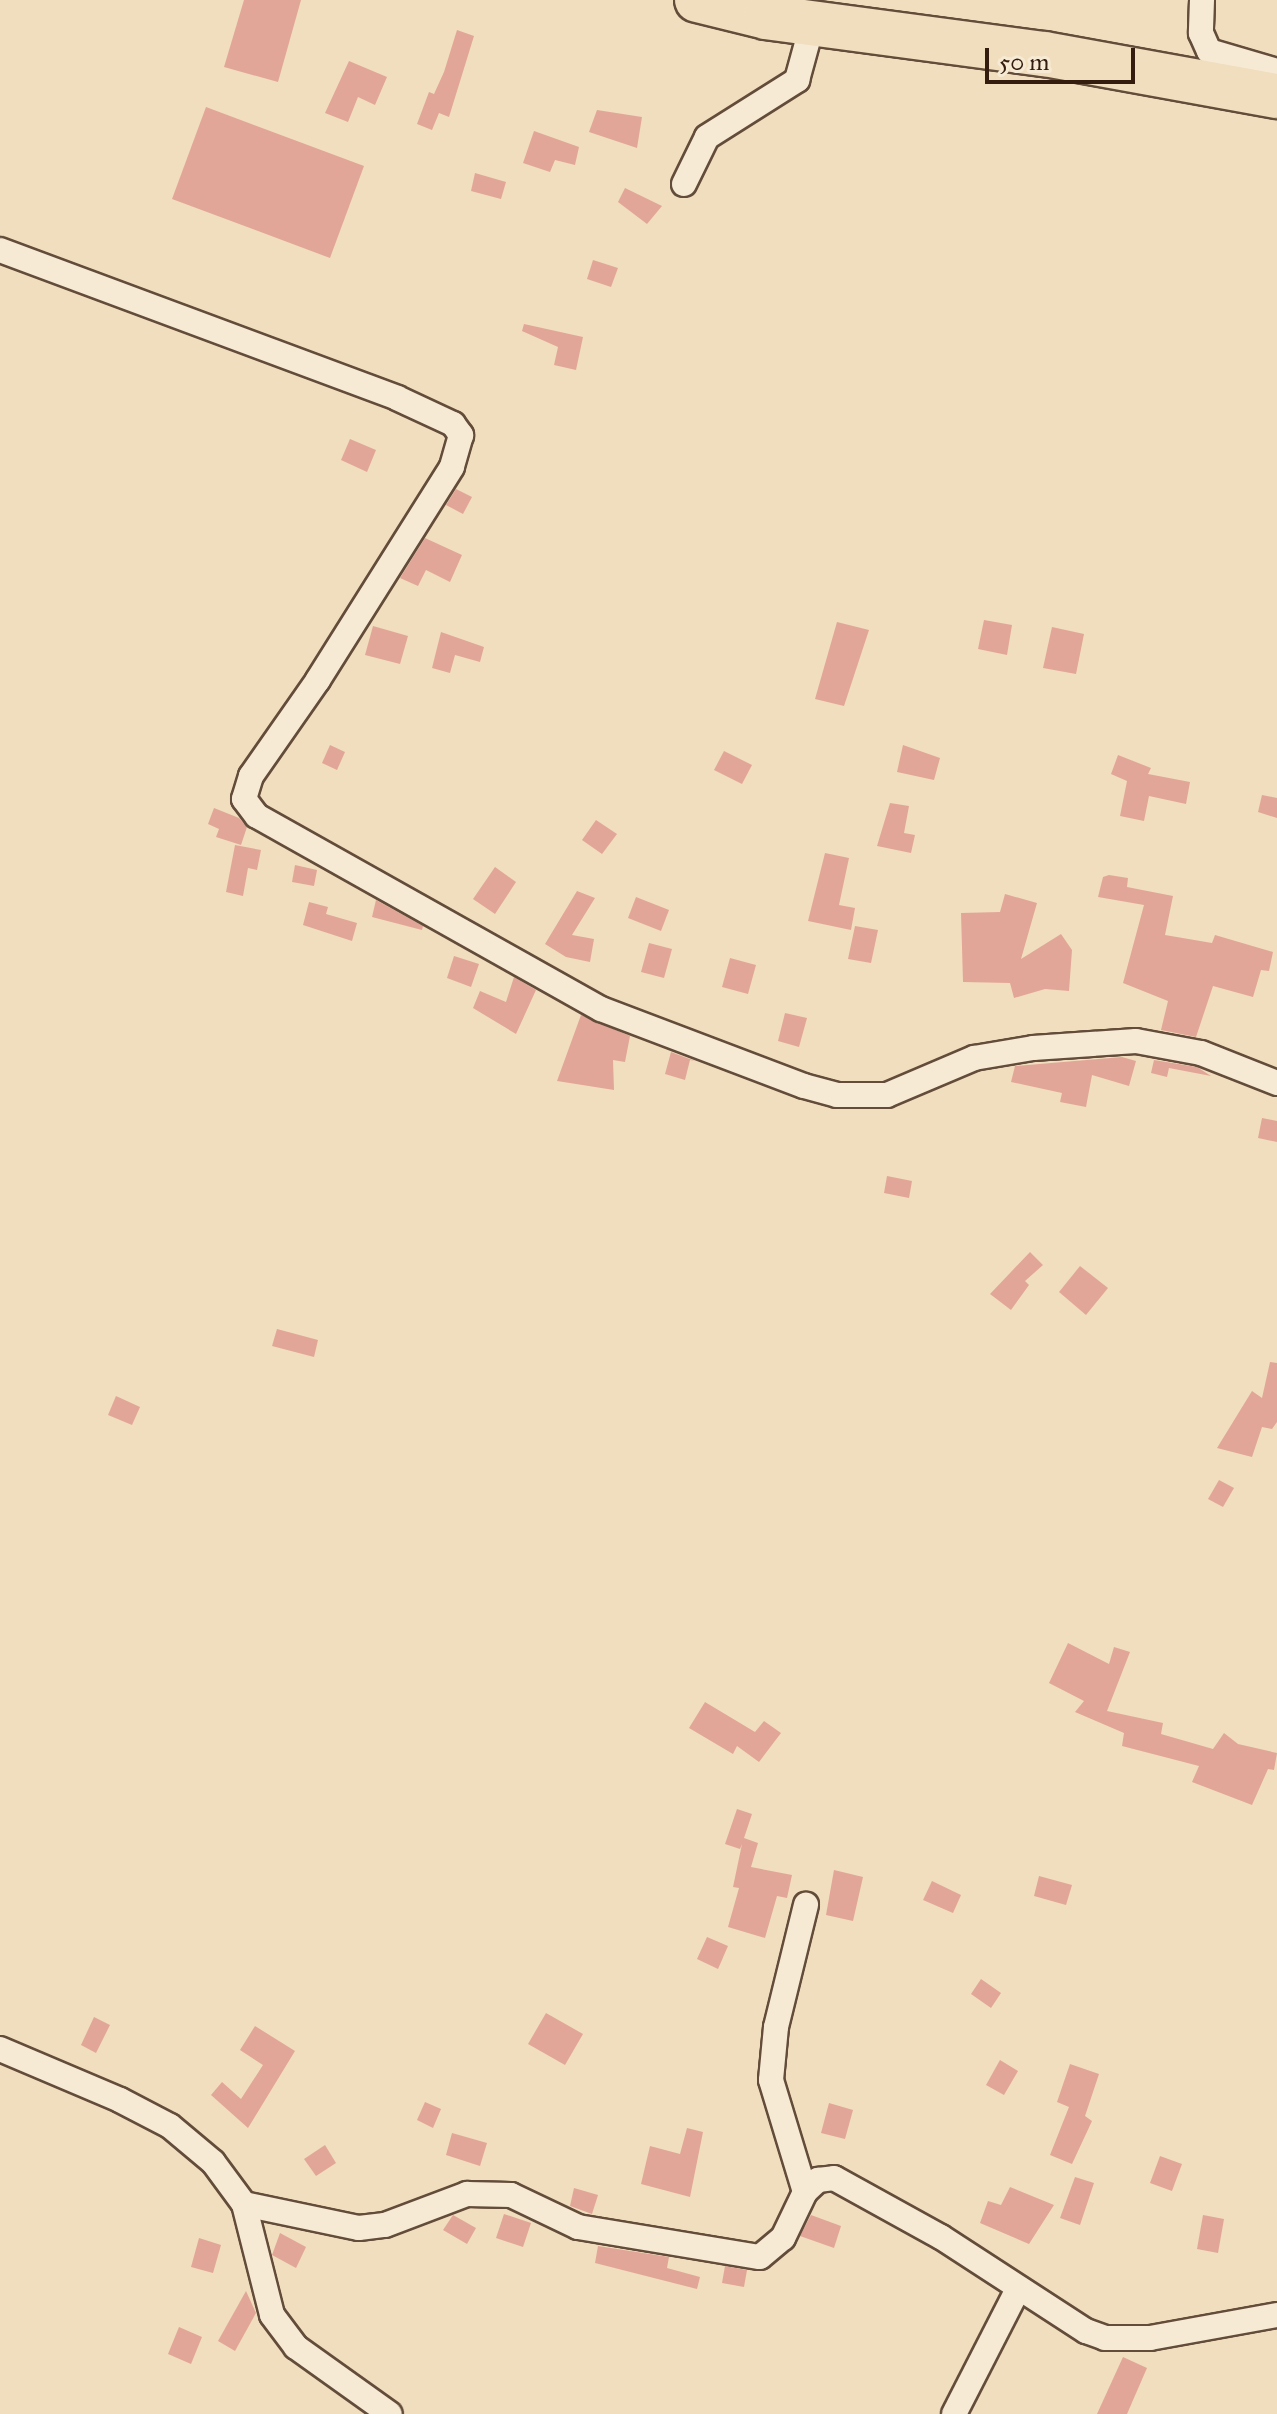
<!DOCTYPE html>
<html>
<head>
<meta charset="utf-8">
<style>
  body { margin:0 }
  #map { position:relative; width:1277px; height:2414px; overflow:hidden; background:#f1debe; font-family:"IM FELL Great Primer",serif }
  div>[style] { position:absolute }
  .building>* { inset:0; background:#e2a698 }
  .roads { filter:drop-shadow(2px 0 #634c3a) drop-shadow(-2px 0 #634c3a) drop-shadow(0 2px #634c3a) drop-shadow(0 -2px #634c3a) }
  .street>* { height:24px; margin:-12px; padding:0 12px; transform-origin:12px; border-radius:12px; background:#f6ead5 }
  .highway>* { height:44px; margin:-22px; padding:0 22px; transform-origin:22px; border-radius:22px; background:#f1debe }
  span { translate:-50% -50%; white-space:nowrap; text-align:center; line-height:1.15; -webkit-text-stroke:6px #f6ead5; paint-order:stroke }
  .scale { position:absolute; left:985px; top:48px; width:150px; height:36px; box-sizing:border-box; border:4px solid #341c0e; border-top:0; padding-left:10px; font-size:24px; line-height:28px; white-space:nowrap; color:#341c0e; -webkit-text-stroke:6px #f6ead5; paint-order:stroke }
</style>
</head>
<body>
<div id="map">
  <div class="building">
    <div style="clip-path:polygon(244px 0,301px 0,278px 82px,224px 67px)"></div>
    <div style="clip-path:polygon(457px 30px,474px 36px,449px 117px,439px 113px,432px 130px,417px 124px,429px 92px,434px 94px,444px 72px)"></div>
    <div style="clip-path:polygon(349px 61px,387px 77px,375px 105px,358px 97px,348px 122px,325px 113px)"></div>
    <div style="clip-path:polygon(206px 107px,364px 166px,330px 258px,172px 199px)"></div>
    <div style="clip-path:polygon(597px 110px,642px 117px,637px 148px,589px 132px)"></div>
    <div style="clip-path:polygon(534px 131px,579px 147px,575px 165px,555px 160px,550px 172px,523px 163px)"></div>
    <div style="clip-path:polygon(475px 173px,506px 182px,501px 199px,471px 191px)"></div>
    <div style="clip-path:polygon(625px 188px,662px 206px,647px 224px,618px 202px)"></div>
    <div style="clip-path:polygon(593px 260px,618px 268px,611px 287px,587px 279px)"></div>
    <div style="clip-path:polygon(524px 324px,583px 337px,576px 370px,554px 365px,558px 347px,522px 331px)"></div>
    <div style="clip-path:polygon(350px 439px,376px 450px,367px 472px,341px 460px)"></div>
    <div style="clip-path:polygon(456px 489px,472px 497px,463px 514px,446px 505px)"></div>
    <div style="clip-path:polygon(425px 538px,462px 555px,450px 582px,426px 570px,418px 586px,400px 578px)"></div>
    <div style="clip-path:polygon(984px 620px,1012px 625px,1007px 655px,978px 649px)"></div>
    <div style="clip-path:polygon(837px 622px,869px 630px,844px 706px,815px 699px)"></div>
    <div style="clip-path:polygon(373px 626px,408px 636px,400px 664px,365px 655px)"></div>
    <div style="clip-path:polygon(1052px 627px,1084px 634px,1076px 674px,1043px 668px)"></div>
    <div style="clip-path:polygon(441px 632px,484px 647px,480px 662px,455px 655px,450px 673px,432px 668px)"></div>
    <div style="clip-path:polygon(330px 745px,345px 752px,337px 770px,322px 763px)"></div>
    <div style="clip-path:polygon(903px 745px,940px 758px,934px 780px,897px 772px)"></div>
    <div style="clip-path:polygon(724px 751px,752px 765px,742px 784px,714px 770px)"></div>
    <div style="clip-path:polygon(1118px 755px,1151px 768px,1148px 774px,1190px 782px,1186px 804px,1149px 796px,1144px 821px,1120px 816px,1127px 781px,1111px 774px)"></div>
    <div style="clip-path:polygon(1262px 795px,1277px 798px,1277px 818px,1258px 812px)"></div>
    <div style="clip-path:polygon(890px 803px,909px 806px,904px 833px,915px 835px,911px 853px,877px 846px)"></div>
    <div style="clip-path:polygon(214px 808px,239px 818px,247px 827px,241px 845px,216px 837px,219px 829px,208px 824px)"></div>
    <div style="clip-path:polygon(596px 820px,617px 834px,602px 854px,582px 840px)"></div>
    <div style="clip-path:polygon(235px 845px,261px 850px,257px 870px,248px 868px,243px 896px,226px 892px)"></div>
    <div style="clip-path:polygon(825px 853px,849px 858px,839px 905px,855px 908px,851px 930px,808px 921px)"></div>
    <div style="clip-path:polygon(295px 865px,317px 870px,314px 886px,292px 882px)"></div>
    <div style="clip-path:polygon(495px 867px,516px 882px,495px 914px,473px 899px)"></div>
    <div style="clip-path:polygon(1109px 875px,1128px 878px,1127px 887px,1173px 896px,1165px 935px,1212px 943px,1215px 935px,1273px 952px,1269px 971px,1261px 970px,1253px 997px,1213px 986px,1196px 1037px,1161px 1030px,1168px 1001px,1123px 983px,1144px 905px,1098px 897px,1103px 877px)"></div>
    <div style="clip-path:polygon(577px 891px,595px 898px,572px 935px,594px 939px,590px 962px,566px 957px,545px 944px)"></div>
    <div style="clip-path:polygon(1005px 894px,1037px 903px,1021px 959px,1061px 934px,1072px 950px,1069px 991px,1045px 989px,1014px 998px,1010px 983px,963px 982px,961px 913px,1000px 912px)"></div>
    <div style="clip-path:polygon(636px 897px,669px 910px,661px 931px,628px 918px)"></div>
    <div style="clip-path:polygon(376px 900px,423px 926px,422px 930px,372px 917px)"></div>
    <div style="clip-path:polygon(309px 902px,328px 907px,326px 914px,357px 923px,352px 941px,303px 925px)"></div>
    <div style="clip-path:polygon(855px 926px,878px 930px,871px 963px,848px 959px)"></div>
    <div style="clip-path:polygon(649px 943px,672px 949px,664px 978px,641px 972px)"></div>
    <div style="clip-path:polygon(454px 956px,479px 964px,471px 987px,447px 978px)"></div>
    <div style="clip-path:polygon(730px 958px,756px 965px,748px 994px,722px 987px)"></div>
    <div style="clip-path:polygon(514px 977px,536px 990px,516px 1034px,473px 1008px,480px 991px,506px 1002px)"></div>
    <div style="clip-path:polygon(785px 1013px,807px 1018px,799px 1047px,778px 1041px)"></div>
    <div style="clip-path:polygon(581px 1015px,630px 1036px,625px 1062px,613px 1060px,614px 1090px,557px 1081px)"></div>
    <div style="clip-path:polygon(671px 1052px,695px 1061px,690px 1060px,685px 1080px,665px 1074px)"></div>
    <div style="clip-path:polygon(1122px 1057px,1136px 1061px,1129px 1086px,1092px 1075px,1086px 1107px,1060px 1102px,1062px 1093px,1011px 1082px,1015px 1066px)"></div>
    <div style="clip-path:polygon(1154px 1060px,1197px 1067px,1211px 1076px,1169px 1068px,1167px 1077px,1151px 1073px)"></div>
    <div style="clip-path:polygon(1262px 1118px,1277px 1121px,1277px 1142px,1258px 1138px)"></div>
    <div style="clip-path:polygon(887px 1176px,912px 1181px,909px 1198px,884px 1193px)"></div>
    <div style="clip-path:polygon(1030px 1252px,1043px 1265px,1025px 1281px,1029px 1285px,1011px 1310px,990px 1294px)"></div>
    <div style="clip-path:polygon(1080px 1266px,1108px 1288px,1086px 1315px,1059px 1292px)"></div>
    <div style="clip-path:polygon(277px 1329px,318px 1340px,314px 1357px,272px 1346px)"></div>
    <div style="clip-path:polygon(1270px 1362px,1277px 1363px,1277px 1422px,1272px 1429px,1262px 1427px,1252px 1457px,1217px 1448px,1252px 1391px,1262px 1398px)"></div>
    <div style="clip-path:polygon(116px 1396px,140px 1407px,132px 1425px,108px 1415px)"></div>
    <div style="clip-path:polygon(1219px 1480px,1234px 1488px,1223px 1507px,1208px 1499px)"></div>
    <div style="clip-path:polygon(1068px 1643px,1109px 1664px,1114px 1647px,1130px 1652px,1107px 1711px,1163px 1723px,1161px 1734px,1213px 1749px,1224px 1733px,1238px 1744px,1277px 1753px,1274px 1770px,1268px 1769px,1252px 1805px,1192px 1782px,1199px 1766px,1122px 1746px,1124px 1733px,1075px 1712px,1084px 1701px,1049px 1683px)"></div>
    <div style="clip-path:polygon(705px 1702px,755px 1732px,764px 1721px,781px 1733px,759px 1762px,737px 1746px,733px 1754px,689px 1728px)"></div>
    <div style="clip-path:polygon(737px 1809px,752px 1814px,744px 1838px,758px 1843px,751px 1867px,792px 1875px,787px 1898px,777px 1896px,765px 1938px,728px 1927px,739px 1888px,733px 1887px,742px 1844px,740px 1849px,725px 1844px)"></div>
    <div style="clip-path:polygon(834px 1870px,863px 1877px,853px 1921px,826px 1915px)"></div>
    <div style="clip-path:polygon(1039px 1876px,1072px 1885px,1066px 1905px,1034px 1896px)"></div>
    <div style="clip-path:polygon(932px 1881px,961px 1895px,953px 1913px,923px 1900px)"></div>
    <div style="clip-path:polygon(707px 1937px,728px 1946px,718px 1969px,697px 1959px)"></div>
    <div style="clip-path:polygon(981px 1979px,1001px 1993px,991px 2008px,971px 1994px)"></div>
    <div style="clip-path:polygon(546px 2013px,583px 2034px,565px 2065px,528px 2044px)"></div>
    <div style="clip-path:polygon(94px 2017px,110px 2025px,96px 2053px,81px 2045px)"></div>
    <div style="clip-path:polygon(255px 2026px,295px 2051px,248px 2128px,211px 2095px,222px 2082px,241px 2099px,263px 2065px,240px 2050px)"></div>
    <div style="clip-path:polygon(1000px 2060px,1018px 2071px,1004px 2095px,986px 2085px)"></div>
    <div style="clip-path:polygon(1070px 2064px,1099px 2074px,1085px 2116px,1092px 2121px,1072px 2164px,1050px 2155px,1069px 2107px,1057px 2102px)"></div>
    <div style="clip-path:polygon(425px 2102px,441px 2109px,433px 2128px,417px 2120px)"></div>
    <div style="clip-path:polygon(829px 2103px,853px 2110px,845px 2139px,821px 2133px)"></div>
    <div style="clip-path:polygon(687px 2128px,703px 2132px,690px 2197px,641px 2184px,650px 2146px,680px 2154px)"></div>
    <div style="clip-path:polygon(452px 2133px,487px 2143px,480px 2166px,446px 2155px)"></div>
    <div style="clip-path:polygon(325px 2145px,336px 2163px,316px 2176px,304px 2159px)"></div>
    <div style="clip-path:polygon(1160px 2156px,1182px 2164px,1172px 2191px,1150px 2183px)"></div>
    <div style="clip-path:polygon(1075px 2177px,1094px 2183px,1080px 2225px,1060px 2218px)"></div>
    <div style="clip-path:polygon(1010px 2187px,1054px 2205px,1029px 2244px,980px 2223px,988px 2201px,1001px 2205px)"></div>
    <div style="clip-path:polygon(574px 2188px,598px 2195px,592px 2214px,570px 2206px)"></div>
    <div style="clip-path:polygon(504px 2214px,531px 2223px,523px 2247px,496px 2238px)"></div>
    <div style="clip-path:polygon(453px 2215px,476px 2228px,467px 2244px,443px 2230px)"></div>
    <div style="clip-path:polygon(811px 2215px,841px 2226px,834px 2248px,800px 2236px)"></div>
    <div style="clip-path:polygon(1203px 2215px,1224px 2219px,1218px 2253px,1197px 2249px)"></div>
    <div style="clip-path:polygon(280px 2233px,306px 2247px,296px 2268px,272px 2255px)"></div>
    <div style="clip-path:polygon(199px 2238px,221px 2245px,213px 2273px,191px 2267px)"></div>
    <div style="clip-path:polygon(598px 2246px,669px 2257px,667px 2268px,700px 2277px,697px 2289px,595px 2263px)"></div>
    <div style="clip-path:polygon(725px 2266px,747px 2270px,744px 2287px,722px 2283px)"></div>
    <div style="clip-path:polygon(246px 2291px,256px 2313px,235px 2351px,218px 2341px)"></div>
    <div style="clip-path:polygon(179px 2327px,202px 2337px,191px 2364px,168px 2354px)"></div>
    <div style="clip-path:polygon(1123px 2357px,1147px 2368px,1127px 2414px,1097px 2414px)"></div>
  </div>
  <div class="roads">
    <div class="street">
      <div style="left:1202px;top:0;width:33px;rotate:92deg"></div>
      <div style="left:1201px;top:33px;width:20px;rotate:66deg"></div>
      <div style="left:1209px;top:51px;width:71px;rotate:16.4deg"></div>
      <div style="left:684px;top:184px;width:52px;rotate:-63.9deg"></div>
      <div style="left:707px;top:137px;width:107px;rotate:-32.3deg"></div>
      <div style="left:797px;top:80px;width:57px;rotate:-74.7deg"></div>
      <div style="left:0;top:250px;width:424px;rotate:20.4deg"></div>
      <div style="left:397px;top:398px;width:62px;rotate:24.9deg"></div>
      <div style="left:453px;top:424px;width:14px;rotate:54deg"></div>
      <div style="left:461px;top:435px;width:33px;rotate:106deg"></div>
      <div style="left:452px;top:467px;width:252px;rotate:122.2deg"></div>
      <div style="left:318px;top:680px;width:117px;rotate:124.9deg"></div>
      <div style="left:251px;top:776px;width:24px;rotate:107deg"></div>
      <div style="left:244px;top:799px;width:21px;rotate:53deg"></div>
      <div style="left:257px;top:816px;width:394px;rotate:29.3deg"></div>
      <div style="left:601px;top:1009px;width:217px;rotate:20.8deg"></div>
      <div style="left:804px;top:1086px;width:34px;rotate:15deg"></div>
      <div style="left:837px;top:1095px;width:50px"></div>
      <div style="left:887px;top:1095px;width:95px;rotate:-23deg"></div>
      <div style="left:974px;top:1058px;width:60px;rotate:-9.6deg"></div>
      <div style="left:1033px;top:1048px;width:103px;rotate:-3.9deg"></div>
      <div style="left:1136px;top:1041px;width:66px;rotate:10.5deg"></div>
      <div style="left:1201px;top:1053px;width:82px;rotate:21.5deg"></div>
      <div style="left:0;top:2049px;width:130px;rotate:23deg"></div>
      <div style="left:120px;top:2100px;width:56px;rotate:27.5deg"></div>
      <div style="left:170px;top:2126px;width:56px;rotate:39.9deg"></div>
      <div style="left:213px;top:2162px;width:52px;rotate:53.6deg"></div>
      <div style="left:244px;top:2204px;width:114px;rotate:75.8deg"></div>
      <div style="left:272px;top:2315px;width:40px;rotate:53deg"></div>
      <div style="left:296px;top:2347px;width:115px;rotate:35.5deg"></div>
      <div style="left:805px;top:2192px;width:117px;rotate:-106.9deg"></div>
      <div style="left:771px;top:2080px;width:53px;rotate:-84.6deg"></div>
      <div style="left:776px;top:2027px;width:126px;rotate:-76.2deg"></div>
      <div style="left:244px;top:2204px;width:117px;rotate:11.8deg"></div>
      <div style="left:359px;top:2228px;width:26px;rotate:-7deg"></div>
      <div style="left:385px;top:2225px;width:88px;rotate:-20.7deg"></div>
      <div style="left:467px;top:2194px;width:44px;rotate:1.3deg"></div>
      <div style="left:511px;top:2195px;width:74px;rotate:25.5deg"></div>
      <div style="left:578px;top:2227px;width:184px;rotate:9.4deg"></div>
      <div style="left:760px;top:2257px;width:30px;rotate:-40deg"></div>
      <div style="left:783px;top:2238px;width:51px;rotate:-64.4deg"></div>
      <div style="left:805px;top:2192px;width:18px;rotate:-43deg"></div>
      <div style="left:818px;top:2180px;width:16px;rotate:-7deg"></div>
      <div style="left:834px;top:2178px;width:122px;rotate:28.9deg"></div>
      <div style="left:941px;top:2237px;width:173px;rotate:33deg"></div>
      <div style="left:1086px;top:2331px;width:20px;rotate:20deg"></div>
      <div style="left:1105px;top:2338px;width:45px"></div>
      <div style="left:1150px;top:2338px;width:129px;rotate:-10.3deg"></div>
      <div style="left:954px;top:2414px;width:140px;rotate:-62.9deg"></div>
    </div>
    <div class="highway">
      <div style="left:697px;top:0;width:71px;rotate:13.8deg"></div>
      <div style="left:766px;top:17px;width:281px;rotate:7.6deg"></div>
      <div style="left:1045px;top:54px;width:236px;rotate:10.3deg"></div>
    </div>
  </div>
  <div class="scale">50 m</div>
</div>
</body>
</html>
